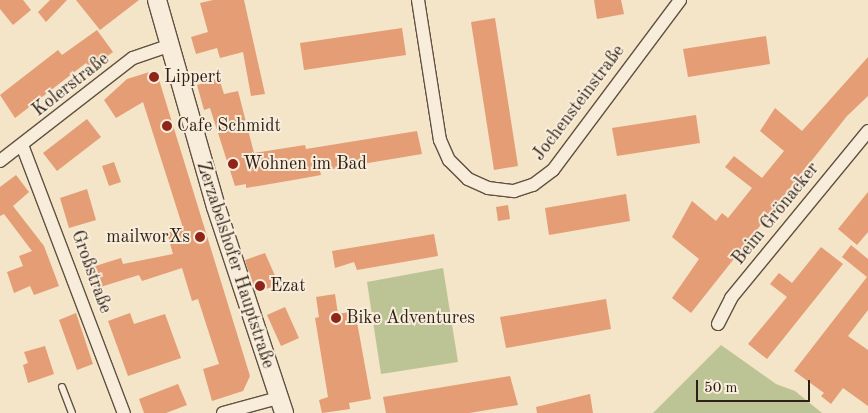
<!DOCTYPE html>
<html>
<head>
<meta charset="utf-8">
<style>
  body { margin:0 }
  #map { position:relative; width:868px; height:413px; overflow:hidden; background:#f4e4c8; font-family:"Old Standard TT",serif }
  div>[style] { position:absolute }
  .green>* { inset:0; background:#bcc495 }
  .building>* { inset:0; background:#e49d75 }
  .roads { filter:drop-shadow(1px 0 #605142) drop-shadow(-1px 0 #605142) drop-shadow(0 1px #605142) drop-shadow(0 -1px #605142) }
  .lane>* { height:6px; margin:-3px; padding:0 3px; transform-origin:3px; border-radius:3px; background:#f8eddb }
  .street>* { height:12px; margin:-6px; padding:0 6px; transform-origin:6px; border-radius:6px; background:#f8eddb }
  .secondary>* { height:18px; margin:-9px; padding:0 9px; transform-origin:9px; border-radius:9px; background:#f8eddb }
  .dots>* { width:14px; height:14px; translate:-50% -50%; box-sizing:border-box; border:2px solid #f8eddb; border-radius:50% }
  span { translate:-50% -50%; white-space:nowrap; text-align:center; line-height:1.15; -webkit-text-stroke:4px #f8eddb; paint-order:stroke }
  .poi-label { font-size:18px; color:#2e2016 }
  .left { translate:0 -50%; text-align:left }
  .right { translate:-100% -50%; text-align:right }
  .street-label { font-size:18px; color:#2e2016 }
  .scale { position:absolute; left:696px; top:380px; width:114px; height:22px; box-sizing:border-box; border:2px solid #2e2016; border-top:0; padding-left:6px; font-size:15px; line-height:18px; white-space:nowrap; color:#2e2016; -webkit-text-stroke:4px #f8eddb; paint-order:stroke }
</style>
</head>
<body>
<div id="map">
  <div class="green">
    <div style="clip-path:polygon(443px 268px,458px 362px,381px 374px,367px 282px)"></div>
    <div style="clip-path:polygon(721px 345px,776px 384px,795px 391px,822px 413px,653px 413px)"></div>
  </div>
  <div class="building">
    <div style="clip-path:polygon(0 0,23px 0,31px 10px,13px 25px,0 9px)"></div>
    <div style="clip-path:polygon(50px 0,67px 0,46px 22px,38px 12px)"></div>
    <div style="clip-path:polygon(76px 0,139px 0,100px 30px)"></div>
    <div style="clip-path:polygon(213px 0,244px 0,265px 94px,251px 96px,243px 52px,220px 58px,217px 48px,196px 54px,191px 37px,208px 32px,200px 3px)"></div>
    <div style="clip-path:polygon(594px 0,621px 0,624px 14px,597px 19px)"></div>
    <div style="clip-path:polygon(495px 18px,518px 166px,494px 170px,471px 22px)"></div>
    <div style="clip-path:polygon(402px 28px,406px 55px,304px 70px,300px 43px)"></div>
    <div style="clip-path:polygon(97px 30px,113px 52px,91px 68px,86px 63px,15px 118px,0 95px,58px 50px,62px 55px)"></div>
    <div style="clip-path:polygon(766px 36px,770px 64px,688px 77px,683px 49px)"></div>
    <div style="clip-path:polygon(868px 57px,868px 96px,847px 116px,691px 313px,672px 298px,699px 259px,672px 237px,692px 201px,716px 221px,722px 213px,728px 218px,752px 188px,725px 167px,734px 156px,762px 178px,784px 151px,760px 131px,775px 108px,802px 131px)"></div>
    <div style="clip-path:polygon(156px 70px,250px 376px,243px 391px,212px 401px,203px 369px,219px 364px,198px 299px,192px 301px,182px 268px,142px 281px,139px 275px,94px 289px,89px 268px,121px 258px,123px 264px,173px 254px,167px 233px,183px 228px,143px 102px,116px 118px,104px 100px,127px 79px)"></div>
    <div style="clip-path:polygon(219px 78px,224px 94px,238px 91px,254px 153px,305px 145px,306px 149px,417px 131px,422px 154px,320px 171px,321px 175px,299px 179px,246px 188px,246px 184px,235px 186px,210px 108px,204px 110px,197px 85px)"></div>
    <div style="clip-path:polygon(696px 115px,700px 143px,617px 156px,612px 128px)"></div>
    <div style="clip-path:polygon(87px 119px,101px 137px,57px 171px,43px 153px)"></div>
    <div style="clip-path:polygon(114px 162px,121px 182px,109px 186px,102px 166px)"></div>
    <div style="clip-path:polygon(16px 175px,29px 192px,13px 206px,44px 246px,59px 286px,34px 295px,30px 286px,14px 293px,7px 272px,23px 266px,19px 256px,32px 251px,4px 214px,0 216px,0 187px)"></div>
    <div style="clip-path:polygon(87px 189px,96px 220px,69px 228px,60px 198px)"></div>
    <div style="clip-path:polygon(868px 192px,868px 232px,857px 245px,838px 229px)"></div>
    <div style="clip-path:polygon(626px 194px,630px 221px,549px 235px,545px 208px)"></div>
    <div style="clip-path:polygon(508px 205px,510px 219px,498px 221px,496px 207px)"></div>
    <div style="clip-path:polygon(434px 234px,438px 256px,357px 270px,354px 262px,335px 268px,332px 251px)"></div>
    <div style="clip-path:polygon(851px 245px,868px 259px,868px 310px,848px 336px,868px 350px,868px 406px,843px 388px,831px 404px,821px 396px,824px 393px,794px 371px,867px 277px,842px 257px)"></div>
    <div style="clip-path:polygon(821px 247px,843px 264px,767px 359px,748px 344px,787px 297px,770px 284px,779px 273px,792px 283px)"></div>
    <div style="clip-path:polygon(265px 253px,279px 285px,255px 292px,245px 260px)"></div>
    <div style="clip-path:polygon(335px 294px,338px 314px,355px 311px,371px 399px,349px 403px,350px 409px,322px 413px,319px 400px,328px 397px,315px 318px,319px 317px,316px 297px)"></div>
    <div style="clip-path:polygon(606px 299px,611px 329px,506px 348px,500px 317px)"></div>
    <div style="clip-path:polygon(285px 307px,299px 338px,281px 346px,267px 315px)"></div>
    <div style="clip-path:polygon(76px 313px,93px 364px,77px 370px,59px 320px)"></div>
    <div style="clip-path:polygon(130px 313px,134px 324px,165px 314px,181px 358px,128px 376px,108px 321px)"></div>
    <div style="clip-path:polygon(45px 346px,54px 374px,28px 383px,23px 365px,28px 363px,24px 352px)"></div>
    <div style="clip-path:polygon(510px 376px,518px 405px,469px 413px,386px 413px,383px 397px)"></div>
    <div style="clip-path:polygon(178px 384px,187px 405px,166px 413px,144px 413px,139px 399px)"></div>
    <div style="clip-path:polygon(590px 394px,593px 413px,537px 413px,536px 407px)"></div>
  </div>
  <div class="roads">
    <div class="lane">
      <div style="left:62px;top:387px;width:28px;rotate:69deg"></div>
    </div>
    <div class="street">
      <div style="left:418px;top:0;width:142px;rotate:81.1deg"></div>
      <div style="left:440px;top:140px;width:22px;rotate:66deg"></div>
      <div style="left:449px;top:160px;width:27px;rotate:45deg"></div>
      <div style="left:468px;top:179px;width:22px;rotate:24deg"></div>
      <div style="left:488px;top:188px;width:26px;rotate:7deg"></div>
      <div style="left:514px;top:191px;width:20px;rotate:-18deg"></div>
      <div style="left:533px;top:185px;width:25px;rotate:-37deg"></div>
      <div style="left:553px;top:170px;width:212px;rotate:-53.2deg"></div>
      <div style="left:22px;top:145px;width:287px;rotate:69.2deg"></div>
      <div style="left:0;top:161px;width:168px;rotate:-37.8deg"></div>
      <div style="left:133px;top:58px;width:37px;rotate:-19deg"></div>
      <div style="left:718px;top:324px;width:29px;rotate:-63deg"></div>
      <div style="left:731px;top:298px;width:216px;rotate:-50.6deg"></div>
      <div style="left:223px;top:413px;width:57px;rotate:-15.3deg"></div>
    </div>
    <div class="secondary">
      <div style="left:157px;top:0;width:215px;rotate:74.1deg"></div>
      <div style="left:216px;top:207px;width:217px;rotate:71.7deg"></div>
    </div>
  </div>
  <div class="dots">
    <div style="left:154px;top:77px;background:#8f2418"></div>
    <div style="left:167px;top:126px;background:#8f2418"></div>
    <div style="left:233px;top:164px;background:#8f2418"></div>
    <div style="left:200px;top:237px;background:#8f2418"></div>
    <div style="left:260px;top:286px;background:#8f2418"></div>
    <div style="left:336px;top:318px;background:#8f2418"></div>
  </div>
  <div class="poi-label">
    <span class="left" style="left:164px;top:77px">Lippert</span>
    <span class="left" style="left:177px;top:126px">Cafe Schmidt</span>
    <span class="left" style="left:243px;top:164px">Wohnen im Bad</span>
    <span class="right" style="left:190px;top:237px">mailworXs</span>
    <span class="left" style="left:270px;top:286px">Ezat</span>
    <span class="left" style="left:346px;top:318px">Bike Adventures</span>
  </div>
  <div class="street-label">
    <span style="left:71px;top:85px;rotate:-38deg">Kolerstraße</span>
    <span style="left:579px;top:103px;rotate:-53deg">Jochensteinstraße</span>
    <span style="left:776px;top:214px;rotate:-51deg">Beim Grönacker</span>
    <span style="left:235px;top:265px;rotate:72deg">Zerzabelshofer Hauptstraße</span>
    <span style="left:91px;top:272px;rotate:70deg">Großstraße</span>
  </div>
  <div class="scale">50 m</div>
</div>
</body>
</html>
